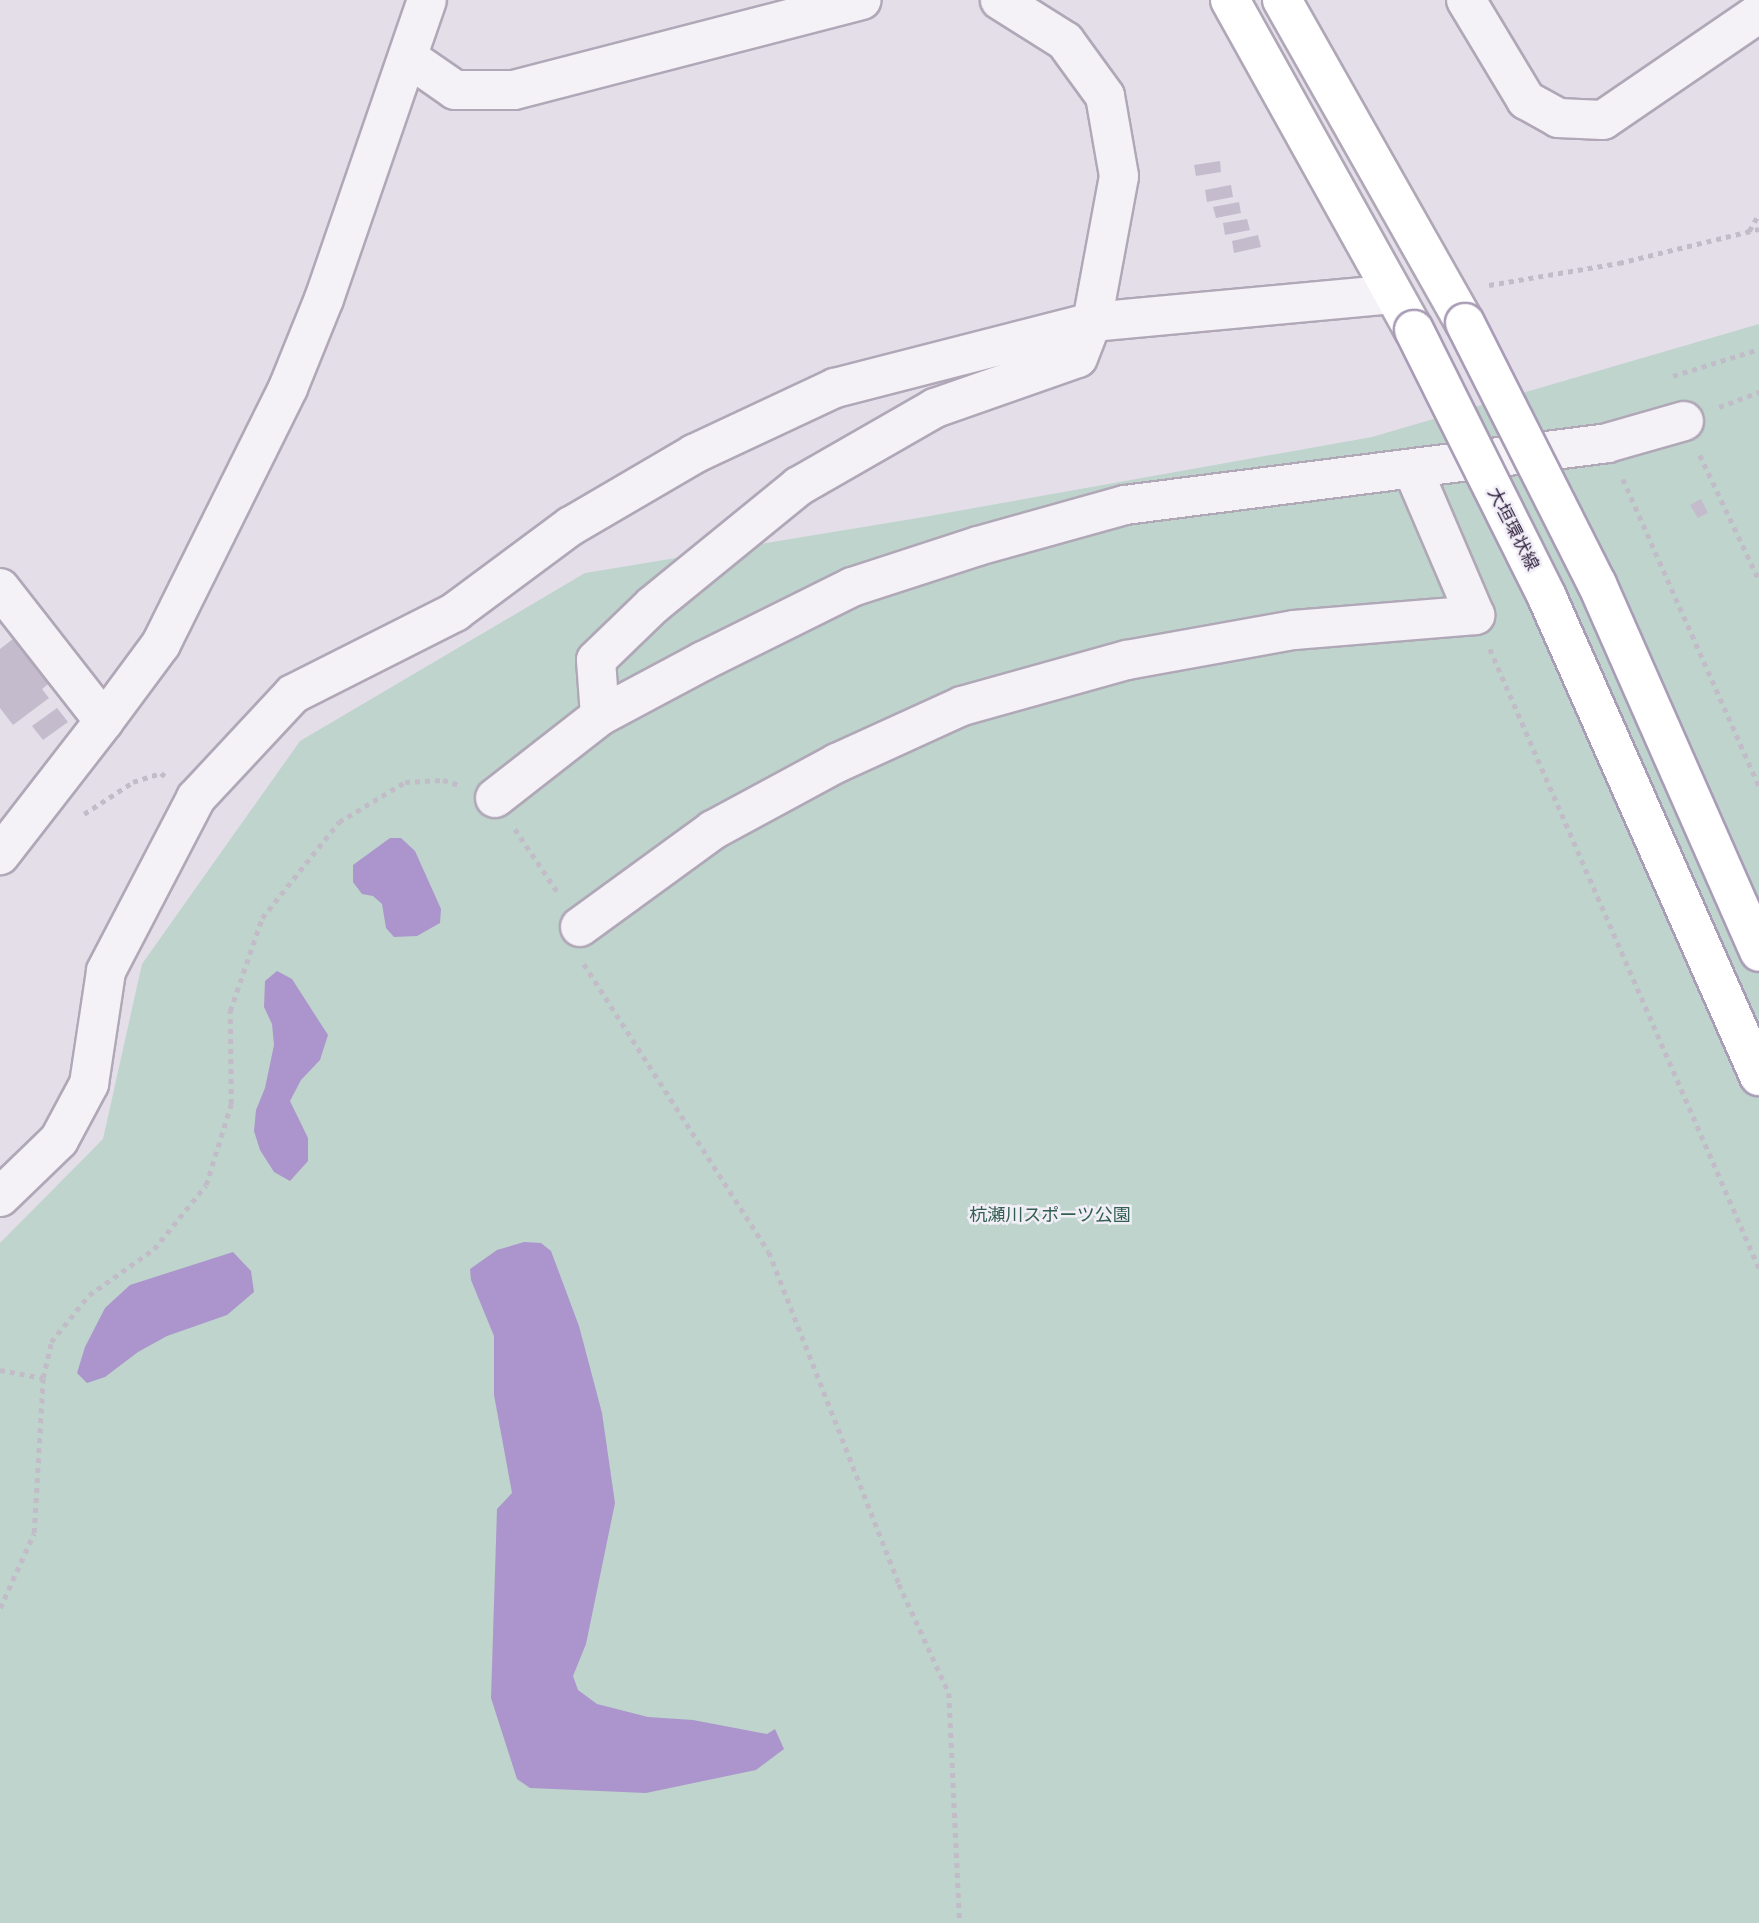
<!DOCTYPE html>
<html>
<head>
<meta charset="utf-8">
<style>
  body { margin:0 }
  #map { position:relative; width:1759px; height:1923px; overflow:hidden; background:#e4dee9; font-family:"DM Sans","Noto Sans JP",sans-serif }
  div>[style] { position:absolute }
  .green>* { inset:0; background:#bed4cc }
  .water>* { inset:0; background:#ac95cd }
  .building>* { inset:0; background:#c4bbcc }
  .path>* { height:4.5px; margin-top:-2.25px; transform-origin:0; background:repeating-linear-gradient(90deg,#c2bcc8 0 5px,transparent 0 10px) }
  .roads { filter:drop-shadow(2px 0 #b0a7b7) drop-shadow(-2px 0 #b0a7b7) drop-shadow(0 2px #b0a7b7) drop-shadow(0 -2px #b0a7b7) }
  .minor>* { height:38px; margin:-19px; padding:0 19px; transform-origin:19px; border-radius:19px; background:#f4f1f7 }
  .major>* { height:38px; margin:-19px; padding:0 19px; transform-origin:19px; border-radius:19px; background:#fff }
  .bridges { filter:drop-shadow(2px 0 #a99cb6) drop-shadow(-2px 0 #a99cb6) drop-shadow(0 2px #a99cb6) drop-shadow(0 -2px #a99cb6) }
  .major-bridge>* { height:38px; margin:-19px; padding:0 19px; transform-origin:19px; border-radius:19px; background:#fff }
  span { translate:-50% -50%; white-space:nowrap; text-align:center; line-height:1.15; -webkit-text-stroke:5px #f2eef7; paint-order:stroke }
  .street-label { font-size:18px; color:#352642 }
  .park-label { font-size:18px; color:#325f52 }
</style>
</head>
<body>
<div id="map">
  <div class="green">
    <div style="clip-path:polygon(1759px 324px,1759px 1923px,0 1923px,0 1243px,103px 1139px,142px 964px,300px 741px,585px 573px,924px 517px,1372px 437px)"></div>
  </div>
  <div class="water">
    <div style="clip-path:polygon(390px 838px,401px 838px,415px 851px,441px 909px,440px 923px,417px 936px,394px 937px,386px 928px,382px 904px,373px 896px,362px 894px,353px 882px,353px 865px)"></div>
    <div style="clip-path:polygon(277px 971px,292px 979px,328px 1035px,320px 1060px,301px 1080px,290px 1101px,308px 1138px,308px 1161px,290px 1181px,274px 1172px,260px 1150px,254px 1131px,256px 1110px,265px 1088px,274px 1045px,272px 1024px,264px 1007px,265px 981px)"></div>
    <div style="clip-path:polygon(524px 1242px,541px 1243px,551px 1251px,579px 1326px,602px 1413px,615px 1503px,586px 1644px,573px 1676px,578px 1690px,597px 1704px,648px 1717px,693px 1720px,767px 1734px,775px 1729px,784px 1749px,756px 1770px,646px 1793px,530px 1788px,517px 1779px,491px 1698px,497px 1509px,512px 1493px,494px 1395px,494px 1336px,471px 1280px,470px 1269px,497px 1250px)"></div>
    <div style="clip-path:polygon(233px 1252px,251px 1271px,254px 1292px,227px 1315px,167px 1336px,138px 1352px,105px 1377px,87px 1383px,77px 1373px,85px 1347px,105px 1308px,130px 1285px)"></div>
  </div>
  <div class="building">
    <div style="clip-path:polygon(1220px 161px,1221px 172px,1196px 176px,1194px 165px)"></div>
    <div style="clip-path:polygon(1231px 185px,1233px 197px,1207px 202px,1205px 190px)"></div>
    <div style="clip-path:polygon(1239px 202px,1241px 213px,1216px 218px,1213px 207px)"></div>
    <div style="clip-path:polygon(1247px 219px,1250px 230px,1225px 235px,1223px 223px)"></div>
    <div style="clip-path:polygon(1258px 235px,1261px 247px,1234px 253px,1232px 241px)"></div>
    <div style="clip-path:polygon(1701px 499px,1708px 513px,1698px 518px,1690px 505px)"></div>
    <div style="clip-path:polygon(18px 635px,52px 681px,42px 689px,49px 698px,13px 725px,0 708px,0 649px)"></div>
    <div style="clip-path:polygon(57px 708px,68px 722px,43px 740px,32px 726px)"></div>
  </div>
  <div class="path">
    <div style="left:1749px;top:231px;width:20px;rotate:-60deg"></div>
    <div style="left:1489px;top:285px;width:132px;rotate:-9.6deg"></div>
    <div style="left:1619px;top:263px;width:144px;rotate:-13.7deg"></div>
    <div style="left:1673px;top:376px;width:90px;rotate:-17.4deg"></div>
    <div style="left:1719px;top:407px;width:43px;rotate:-20.6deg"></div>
    <div style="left:1700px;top:455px;width:138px;rotate:64.7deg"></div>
    <div style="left:1623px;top:479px;width:336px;rotate:66.1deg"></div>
    <div style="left:1490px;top:649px;width:675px;rotate:66.51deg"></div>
    <div style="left:84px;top:814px;width:59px;rotate:-33.1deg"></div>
    <div style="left:133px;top:782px;width:29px;rotate:-18deg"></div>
    <div style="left:161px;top:773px;width:5px;rotate:37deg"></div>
    <div style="left:515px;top:829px;width:78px;rotate:55.9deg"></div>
    <div style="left:584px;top:964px;width:342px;rotate:57.3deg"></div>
    <div style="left:769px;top:1252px;width:357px;rotate:68.6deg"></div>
    <div style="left:899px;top:1584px;width:120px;rotate:65.4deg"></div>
    <div style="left:949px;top:1693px;width:230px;rotate:87.3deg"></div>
    <div style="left:0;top:1370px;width:44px;rotate:10.5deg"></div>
    <div style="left:0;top:1608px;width:82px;rotate:-65.6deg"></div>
    <div style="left:34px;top:1533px;width:155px;rotate:-86.7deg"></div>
    <div style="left:43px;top:1378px;width:37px;rotate:-77deg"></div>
    <div style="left:51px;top:1342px;width:60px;rotate:-51deg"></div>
    <div style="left:89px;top:1295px;width:80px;rotate:-35.3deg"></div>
    <div style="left:154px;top:1249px;width:82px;rotate:-50.9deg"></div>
    <div style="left:206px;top:1185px;width:85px;rotate:-72.8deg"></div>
    <div style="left:231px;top:1104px;width:93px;rotate:-90.6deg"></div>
    <div style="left:230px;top:1011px;width:98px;rotate:-71deg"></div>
    <div style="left:262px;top:918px;width:123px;rotate:-51.3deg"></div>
    <div style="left:339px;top:822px;width:77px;rotate:-31.2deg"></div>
    <div style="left:405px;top:782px;width:38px;rotate:-3deg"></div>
    <div style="left:443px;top:780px;width:17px;rotate:17deg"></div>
  </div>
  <div class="roads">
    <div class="minor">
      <div style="left:1466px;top:0;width:117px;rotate:59deg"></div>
      <div style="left:1526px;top:100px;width:37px;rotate:29deg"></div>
      <div style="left:1558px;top:118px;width:45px;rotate:2.5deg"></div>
      <div style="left:1603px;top:120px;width:189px;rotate:-34.4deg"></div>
      <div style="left:409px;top:58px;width:56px;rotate:34.8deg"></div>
      <div style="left:455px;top:90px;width:59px"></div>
      <div style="left:514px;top:90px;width:359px;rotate:-14.5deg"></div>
      <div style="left:0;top:588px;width:169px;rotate:52deg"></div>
      <div style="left:104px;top:721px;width:170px;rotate:127.8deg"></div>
      <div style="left:600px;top:716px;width:56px;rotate:-94.1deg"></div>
      <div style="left:596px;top:660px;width:79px;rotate:-44deg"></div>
      <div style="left:653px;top:605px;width:188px;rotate:-39.2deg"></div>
      <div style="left:799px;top:486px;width:157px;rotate:-29.8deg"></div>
      <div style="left:935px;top:408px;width:151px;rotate:-19.3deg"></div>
      <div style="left:1078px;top:358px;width:39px;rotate:-69deg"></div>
      <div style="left:1092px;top:322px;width:148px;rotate:-79.5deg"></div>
      <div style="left:1119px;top:176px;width:81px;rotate:-99.9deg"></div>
      <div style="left:1105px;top:96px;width:68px;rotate:-126deg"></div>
      <div style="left:1065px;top:41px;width:77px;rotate:-147.8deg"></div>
      <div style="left:104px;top:721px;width:96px;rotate:-53.5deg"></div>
      <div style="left:161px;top:644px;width:286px;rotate:-63.6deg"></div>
      <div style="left:288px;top:388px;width:96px;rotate:-68deg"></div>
      <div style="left:324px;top:299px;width:316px;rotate:-71deg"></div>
      <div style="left:495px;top:798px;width:133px;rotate:-38deg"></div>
      <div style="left:600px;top:716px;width:117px;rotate:-28.1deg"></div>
      <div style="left:703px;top:661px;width:166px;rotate:-26.4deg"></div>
      <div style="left:852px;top:587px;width:133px;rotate:-18deg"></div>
      <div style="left:978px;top:546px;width:153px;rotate:-15.6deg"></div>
      <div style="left:1125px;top:505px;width:486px;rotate:-7.3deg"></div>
      <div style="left:1607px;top:443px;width:80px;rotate:-15.9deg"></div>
      <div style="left:580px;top:927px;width:165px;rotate:-36.1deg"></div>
      <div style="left:713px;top:830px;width:141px;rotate:-28.4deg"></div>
      <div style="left:837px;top:763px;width:137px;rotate:-24.5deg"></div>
      <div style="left:962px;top:706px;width:171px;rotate:-15.6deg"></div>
      <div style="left:1127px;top:660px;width:170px;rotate:-10.2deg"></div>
      <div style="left:1294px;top:630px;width:182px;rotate:-4.7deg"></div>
      <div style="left:1475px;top:615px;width:158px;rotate:-113.2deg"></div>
      <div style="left:0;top:1197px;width:82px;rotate:-44deg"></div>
      <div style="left:59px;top:1140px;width:64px;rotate:-61.8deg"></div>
      <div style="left:89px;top:1084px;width:114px;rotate:-81.4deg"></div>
      <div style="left:106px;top:971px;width:195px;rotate:-62.5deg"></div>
      <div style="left:196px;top:798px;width:142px;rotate:-47deg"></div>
      <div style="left:293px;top:694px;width:182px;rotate:-26.8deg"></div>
      <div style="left:455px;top:612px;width:144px;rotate:-36.6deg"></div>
      <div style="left:571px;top:526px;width:143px;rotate:-30.3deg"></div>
      <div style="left:694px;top:454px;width:156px;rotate:-25.1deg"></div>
      <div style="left:835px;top:388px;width:265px;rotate:-14.4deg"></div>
      <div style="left:1092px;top:322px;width:302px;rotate:-5.3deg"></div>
    </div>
    <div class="major">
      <div style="left:1230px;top:0;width:378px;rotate:60.9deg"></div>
      <div style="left:1282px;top:0;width:371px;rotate:60.5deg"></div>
    </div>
  </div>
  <div class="bridges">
    <div class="major-bridge">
      <div style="left:1465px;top:323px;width:292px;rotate:63.2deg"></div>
      <div style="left:1597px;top:584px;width:402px;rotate:66.2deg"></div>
      <div style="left:1414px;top:330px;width:298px;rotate:63.5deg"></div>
      <div style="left:1547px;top:597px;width:524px;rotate:66.13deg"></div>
    </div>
  </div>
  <div class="street-label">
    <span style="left:1513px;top:529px;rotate:63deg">大垣環状線</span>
  </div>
  <div class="park-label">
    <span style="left:1050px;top:1215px">杭瀬川スポーツ公園</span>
  </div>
</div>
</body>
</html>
